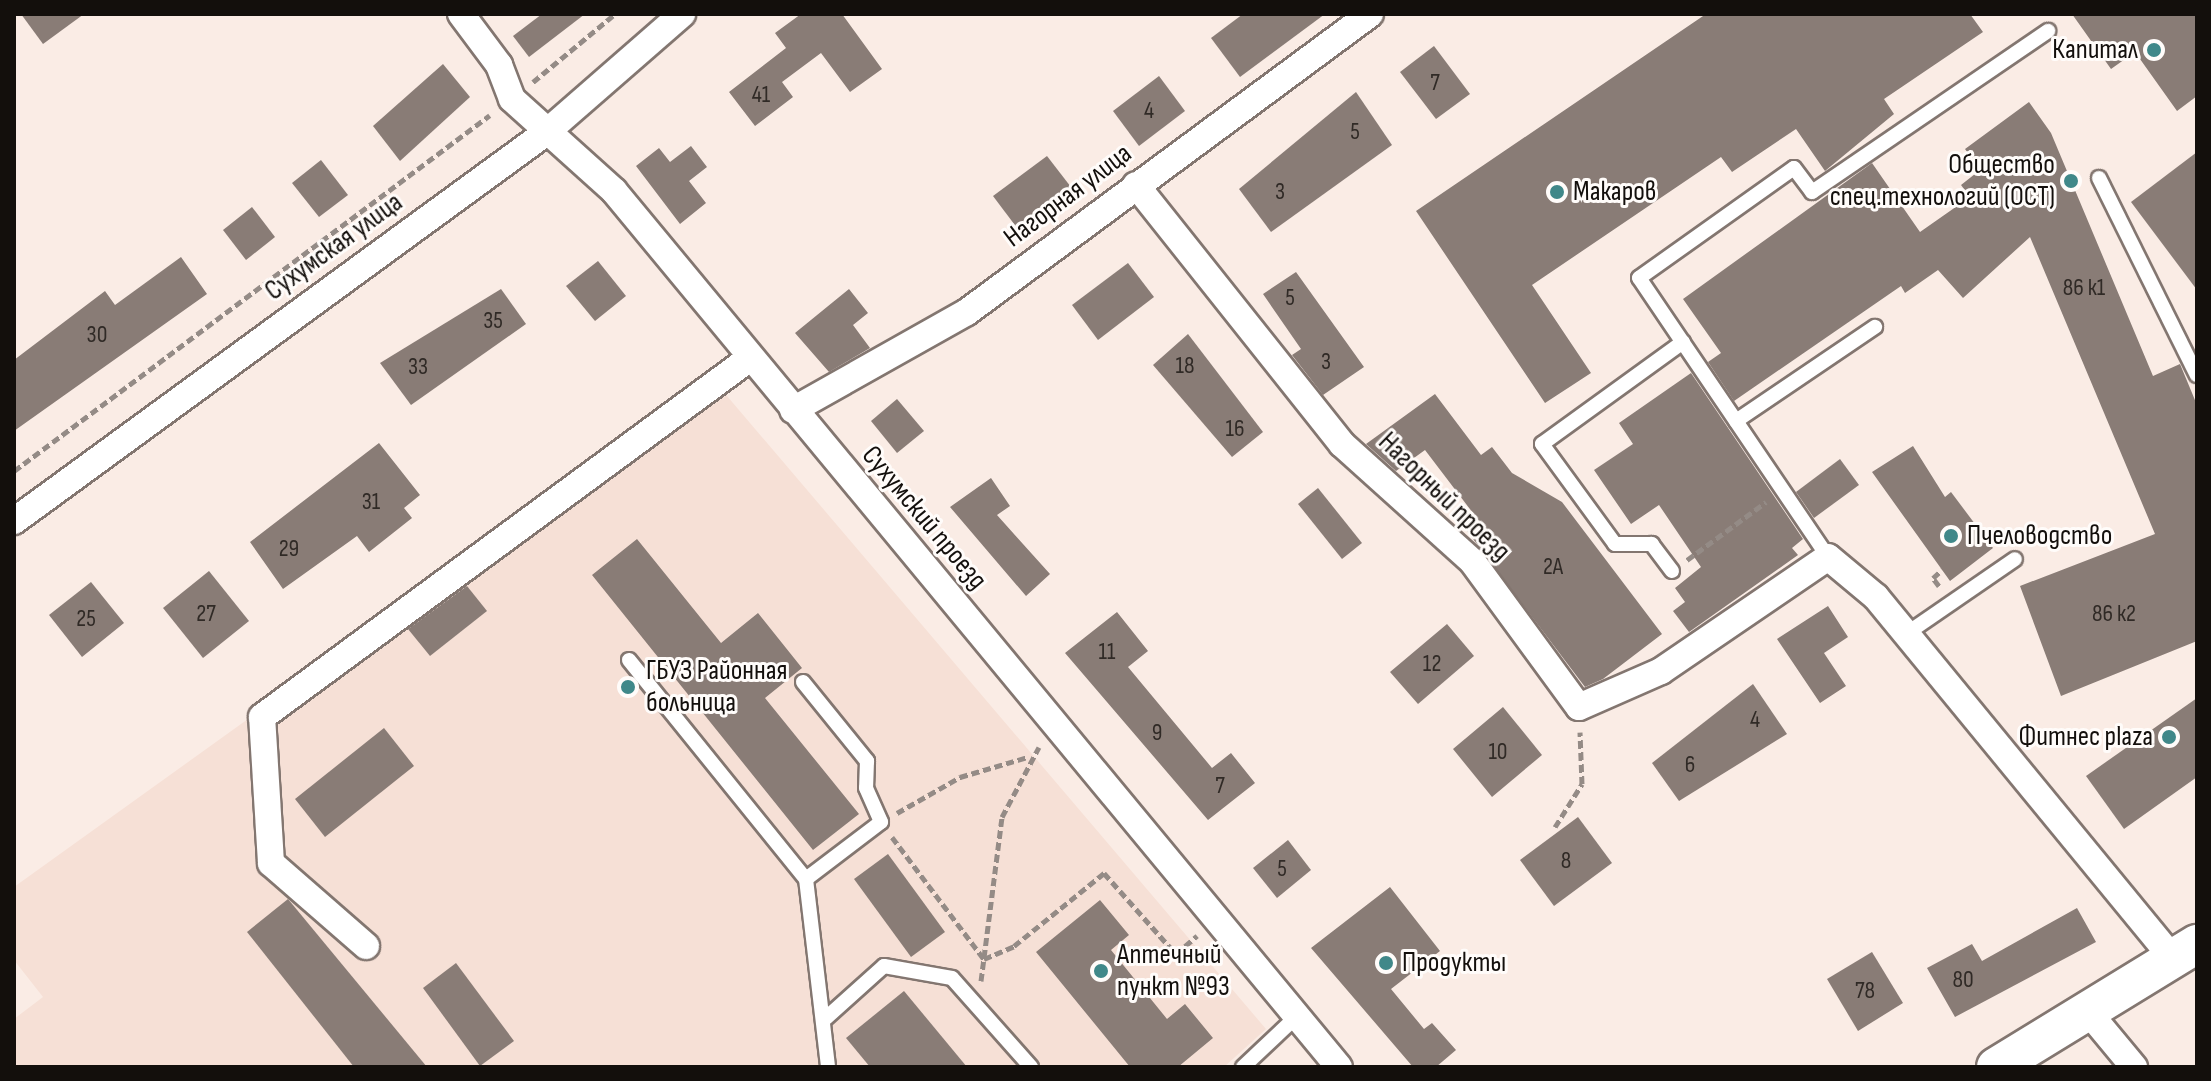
<!DOCTYPE html>
<html>
<head>
<meta charset="utf-8">
<style>
  body { margin:0 }
  #map { position:relative; width:2211px; height:1081px; overflow:hidden; background:#faece5; font-family:"Sofia Sans Condensed",sans-serif }
  div>[style] { position:absolute }
  .built>* { inset:0; background:#f6e0d6 }
  .building>* { inset:0; background:#897c76 }
  .path>* { height:5px; margin-top:-2.5px; transform-origin:0; background:repeating-linear-gradient(90deg,#948b86 0 8px,transparent 0 12px) }
  .roads { filter:drop-shadow(2px 0 #837670) drop-shadow(-2px 0 #837670) drop-shadow(0 2px #837670) drop-shadow(0 -2px #837670) }
  .lane>* { height:14px; margin:-7px; padding:0 7px; transform-origin:7px; border-radius:7px; background:#fff }
  .street>* { height:26px; margin:-13px; padding:0 13px; transform-origin:13px; border-radius:13px; background:#fff }
  .secondary>* { height:38px; margin:-19px; padding:0 19px; transform-origin:19px; border-radius:19px; background:#fff }
  .dots>* { width:22px; height:22px; translate:-50% -50%; box-sizing:border-box; border:4px solid #fffcfa; border-radius:50% }
  span { translate:-50% -50%; white-space:nowrap; text-align:center; line-height:1.15; -webkit-text-stroke:6px #fffcfa; paint-order:stroke }
  .number-label { font-size:24px; color:#302a26 }
  .number-label span { -webkit-text-stroke-width:0 }
  .poi-label { font-size:28px; color:#130f0c }
  .right { translate:-100% -50%; text-align:right }
  .left { translate:0 -50%; text-align:left }
  .street-label { font-size:28px; color:#130f0c }
  .frame { position:absolute; inset:0; border:16px solid #130f0c; pointer-events:none }
</style>
</head>
<body>
<div id="map">
  <div class="built">
    <div style="clip-path:polygon(716px 383px,1266px 1029px,1224px 1067px,14px 1067px,14px 1019px,43px 997px,14px 960px,14px 887px)"></div>
  </div>
  <div class="building">
    <div style="clip-path:polygon(21px 14px,84px 14px,43px 44px)"></div>
    <div style="clip-path:polygon(542px 14px,585px 14px,529px 57px,513px 36px)"></div>
    <div style="clip-path:polygon(801px 14px,842px 14px,882px 69px,850px 92px,821px 53px,782px 82px,793px 97px,755px 126px,729px 92px,786px 48px,775px 33px)"></div>
    <div style="clip-path:polygon(1243px 14px,1325px 14px,1240px 77px,1211px 38px)"></div>
    <div style="clip-path:polygon(1706px 14px,1970px 14px,1983px 32px,1884px 99px,1894px 114px,1825px 171px,1796px 129px,1732px 172px,1721px 157px,1532px 285px,1591px 373px,1545px 403px,1416px 211px)"></div>
    <div style="clip-path:polygon(2072px 14px,2197px 14px,2197px 96px,2177px 111px,2135px 52px,2111px 69px)"></div>
    <div style="clip-path:polygon(1434px 46px,1470px 94px,1436px 119px,1400px 72px)"></div>
    <div style="clip-path:polygon(443px 64px,470px 97px,400px 161px,373px 126px)"></div>
    <div style="clip-path:polygon(1159px 76px,1185px 111px,1139px 146px,1113px 111px)"></div>
    <div style="clip-path:polygon(1356px 92px,1392px 145px,1271px 232px,1239px 189px)"></div>
    <div style="clip-path:polygon(2029px 102px,2051px 133px,2153px 376px,2180px 364px,2197px 405px,2197px 641px,2061px 696px,2020px 586px,2155px 534px,2030px 237px,1963px 298px,1938px 270px,1905px 293px,1901px 286px,1734px 401px,1708px 362px,1721px 353px,1683px 299px,1872px 163px,1920px 232px,1970px 197px,1961px 185px,1980px 170px,1965px 149px)"></div>
    <div style="clip-path:polygon(691px 146px,707px 167px,689px 181px,706px 203px,680px 224px,636px 166px,659px 148px,670px 162px)"></div>
    <div style="clip-path:polygon(2197px 152px,2197px 290px,2131px 202px)"></div>
    <div style="clip-path:polygon(1047px 156px,1074px 191px,1020px 232px,993px 196px)"></div>
    <div style="clip-path:polygon(321px 160px,348px 195px,319px 217px,292px 183px)"></div>
    <div style="clip-path:polygon(252px 207px,275px 237px,246px 260px,223px 230px)"></div>
    <div style="clip-path:polygon(181px 257px,207px 294px,14px 431px,14px 360px,105px 291px,115px 305px)"></div>
    <div style="clip-path:polygon(598px 261px,626px 296px,595px 321px,566px 286px)"></div>
    <div style="clip-path:polygon(1128px 263px,1154px 297px,1098px 340px,1072px 305px)"></div>
    <div style="clip-path:polygon(1296px 272px,1364px 367px,1323px 395px,1292px 355px,1301px 349px,1263px 294px)"></div>
    <div style="clip-path:polygon(501px 289px,526px 324px,411px 405px,380px 363px)"></div>
    <div style="clip-path:polygon(849px 289px,868px 313px,853px 325px,870px 348px,829px 372px,795px 333px)"></div>
    <div style="clip-path:polygon(1188px 334px,1263px 432px,1232px 457px,1153px 365px)"></div>
    <div style="clip-path:polygon(1691px 373px,1803px 539px,1792px 548px,1798px 555px,1689px 632px,1673px 611px,1685px 602px,1675px 588px,1701px 567px,1659px 505px,1631px 524px,1594px 470px,1633px 444px,1619px 423px)"></div>
    <div style="clip-path:polygon(1435px 394px,1481px 455px,1492px 447px,1512px 473px,1562px 502px,1662px 634px,1603px 679px,1585px 687px,1467px 531px,1479px 521px,1425px 450px,1396px 471px,1366px 444px)"></div>
    <div style="clip-path:polygon(897px 399px,924px 431px,897px 453px,871px 421px)"></div>
    <div style="clip-path:polygon(379px 443px,420px 495px,404px 508px,412px 518px,369px 552px,357px 536px,283px 589px,250px 542px)"></div>
    <div style="clip-path:polygon(1913px 446px,1945px 497px,1951px 492px,1993px 548px,1950px 581px,1872px 472px)"></div>
    <div style="clip-path:polygon(1840px 459px,1859px 485px,1814px 518px,1796px 492px)"></div>
    <div style="clip-path:polygon(991px 478px,1010px 506px,997px 515px,1050px 574px,1026px 596px,950px 507px)"></div>
    <div style="clip-path:polygon(1318px 488px,1362px 543px,1342px 559px,1298px 504px)"></div>
    <div style="clip-path:polygon(637px 539px,721px 643px,758px 613px,802px 668px,765px 698px,859px 814px,813px 850px,592px 575px)"></div>
    <div style="clip-path:polygon(209px 571px,249px 621px,203px 658px,163px 608px)"></div>
    <div style="clip-path:polygon(91px 582px,124px 623px,82px 657px,49px 615px)"></div>
    <div style="clip-path:polygon(467px 586px,487px 611px,430px 656px,408px 629px)"></div>
    <div style="clip-path:polygon(1828px 606px,1848px 637px,1824px 653px,1846px 686px,1820px 703px,1777px 639px)"></div>
    <div style="clip-path:polygon(1117px 612px,1148px 651px,1128px 667px,1212px 768px,1231px 753px,1255px 783px,1208px 820px,1065px 653px)"></div>
    <div style="clip-path:polygon(1447px 624px,1474px 656px,1418px 704px,1390px 672px)"></div>
    <div style="clip-path:polygon(1753px 684px,1787px 734px,1679px 801px,1652px 763px)"></div>
    <div style="clip-path:polygon(2197px 698px,2197px 777px,2124px 829px,2086px 776px)"></div>
    <div style="clip-path:polygon(1503px 707px,1542px 755px,1492px 797px,1453px 749px)"></div>
    <div style="clip-path:polygon(384px 728px,414px 766px,325px 837px,295px 799px)"></div>
    <div style="clip-path:polygon(1578px 817px,1612px 863px,1554px 906px,1520px 860px)"></div>
    <div style="clip-path:polygon(1288px 840px,1311px 870px,1277px 898px,1253px 868px)"></div>
    <div style="clip-path:polygon(888px 854px,945px 932px,911px 957px,854px 879px)"></div>
    <div style="clip-path:polygon(1390px 887px,1440px 951px,1391px 989px,1424px 1029px,1432px 1023px,1456px 1050px,1436px 1067px,1413px 1067px,1311px 948px)"></div>
    <div style="clip-path:polygon(288px 899px,427px 1067px,354px 1067px,247px 932px)"></div>
    <div style="clip-path:polygon(1100px 900px,1129px 935px,1111px 950px,1167px 1019px,1185px 1004px,1213px 1038px,1178px 1067px,1130px 1067px,1036px 952px)"></div>
    <div style="clip-path:polygon(2077px 908px,2096px 942px,1955px 1017px,1927px 968px,1972px 944px,1982px 961px)"></div>
    <div style="clip-path:polygon(1872px 952px,1903px 1003px,1858px 1031px,1827px 979px)"></div>
    <div style="clip-path:polygon(456px 963px,514px 1041px,480px 1066px,423px 988px)"></div>
    <div style="clip-path:polygon(904px 991px,967px 1067px,870px 1067px,846px 1038px)"></div>
  </div>
  <div class="path">
    <div style="left:533px;top:82px;width:107px;rotate:-39.7deg"></div>
    <div style="left:14px;top:471px;width:594px;rotate:-36.79deg"></div>
    <div style="left:1687px;top:560px;width:98px;rotate:-36.3deg"></div>
    <div style="left:1939px;top:586px;width:10px;rotate:-127deg"></div>
    <div style="left:1933px;top:578px;width:12px;rotate:-42deg"></div>
    <div style="left:897px;top:813px;width:73px;rotate:-29.7deg"></div>
    <div style="left:960px;top:777px;width:71px;rotate:-16.4deg"></div>
    <div style="left:1555px;top:827px;width:51px;rotate:-57.9deg"></div>
    <div style="left:1582px;top:784px;width:52px;rotate:-92.2deg"></div>
    <div style="left:892px;top:837px;width:153px;rotate:53deg"></div>
    <div style="left:984px;top:959px;width:33px;rotate:-23deg"></div>
    <div style="left:1014px;top:946px;width:116px;rotate:-39deg"></div>
    <div style="left:1104px;top:873px;width:108px;rotate:48.4deg"></div>
    <div style="left:1176px;top:954px;width:28px;rotate:-41deg"></div>
    <div style="left:981px;top:981px;width:165px;rotate:-82.7deg"></div>
    <div style="left:1002px;top:817px;width:79px;rotate:-62.1deg"></div>
  </div>
  <div class="roads">
    <div class="lane">
      <div style="left:2099px;top:178px;width:220px;rotate:63.6deg"></div>
      <div style="left:1736px;top:421px;width:168px;rotate:-34.1deg"></div>
      <div style="left:1828px;top:557px;width:337px;rotate:-124.1deg"></div>
      <div style="left:1639px;top:278px;width:190px;rotate:-35.4deg"></div>
      <div style="left:1794px;top:168px;width:30px;rotate:53deg"></div>
      <div style="left:1812px;top:192px;width:286px;rotate:-34.3deg"></div>
      <div style="left:1672px;top:571px;width:34px;rotate:-127deg"></div>
      <div style="left:1652px;top:544px;width:37px;rotate:180deg"></div>
      <div style="left:1615px;top:544px;width:124px;rotate:-126.1deg"></div>
      <div style="left:1542px;top:444px;width:174px;rotate:-35.9deg"></div>
      <div style="left:1906px;top:634px;width:132px;rotate:-34.5deg"></div>
      <div style="left:629px;top:660px;width:282px;rotate:51.1deg"></div>
      <div style="left:803px;top:682px;width:102px;rotate:51deg"></div>
      <div style="left:867px;top:761px;width:27px;rotate:92deg"></div>
      <div style="left:866px;top:788px;width:37px;rotate:66deg"></div>
      <div style="left:881px;top:822px;width:94px;rotate:142.8deg"></div>
      <div style="left:806px;top:879px;width:189px;rotate:83.3deg"></div>
      <div style="left:826px;top:1018px;width:78px;rotate:-41.9deg"></div>
      <div style="left:884px;top:966px;width:69px;rotate:10deg"></div>
      <div style="left:952px;top:978px;width:119px;rotate:48.4deg"></div>
      <div style="left:1243px;top:1067px;width:73px;rotate:-43.3deg"></div>
    </div>
    <div class="street">
      <div style="left:461px;top:14px;width:64px;rotate:53.3deg"></div>
      <div style="left:499px;top:65px;width:36px;rotate:69deg"></div>
      <div style="left:512px;top:99px;width:137px;rotate:42deg"></div>
      <div style="left:614px;top:191px;width:1137px;rotate:50.39deg"></div>
      <div style="left:1136px;top:185px;width:331px;rotate:51.5deg"></div>
      <div style="left:1342px;top:444px;width:175px;rotate:42deg"></div>
      <div style="left:1472px;top:561px;width:181px;rotate:53.8deg"></div>
      <div style="left:1579px;top:707px;width:90px;rotate:-23.7deg"></div>
      <div style="left:1661px;top:671px;width:202px;rotate:-34.3deg"></div>
      <div style="left:1828px;top:557px;width:62px;rotate:39.8deg"></div>
      <div style="left:1876px;top:597px;width:467px;rotate:50.6deg"></div>
      <div style="left:793px;top:410px;width:200px;rotate:-29.4deg"></div>
      <div style="left:967px;top:312px;width:501px;rotate:-36.48deg"></div>
      <div style="left:14px;top:521px;width:661px;rotate:-36.14deg"></div>
      <div style="left:548px;top:131px;width:178px;rotate:-41.1deg"></div>
      <div style="left:366px;top:946px;width:126px;rotate:-138.9deg"></div>
      <div style="left:271px;top:863px;width:146px;rotate:-93.5deg"></div>
      <div style="left:262px;top:717px;width:606px;rotate:-36.34deg"></div>
      <div style="left:2085px;top:1008px;width:77px;rotate:50.3deg"></div>
    </div>
    <div class="secondary">
      <div style="left:1996px;top:1067px;width:236px;rotate:-31.5deg"></div>
    </div>
  </div>
  <div class="dots">
    <div style="left:2154px;top:50px;background:#408889"></div>
    <div style="left:2071px;top:181px;background:#408889"></div>
    <div style="left:1557px;top:192px;background:#408889"></div>
    <div style="left:1951px;top:536px;background:#408889"></div>
    <div style="left:628px;top:687px;background:#408889"></div>
    <div style="left:2169px;top:737px;background:#408889"></div>
    <div style="left:1386px;top:963px;background:#408889"></div>
    <div style="left:1101px;top:971px;background:#408889"></div>
  </div>
  <div class="number-label">
    <span style="left:1435px;top:83px">7</span>
    <span style="left:761px;top:95px">41</span>
    <span style="left:1149px;top:111px">4</span>
    <span style="left:1355px;top:132px">5</span>
    <span style="left:1280px;top:192px">3</span>
    <span style="left:2084px;top:288px">86 к1</span>
    <span style="left:1290px;top:298px">5</span>
    <span style="left:493px;top:321px">35</span>
    <span style="left:97px;top:335px">30</span>
    <span style="left:1326px;top:362px">3</span>
    <span style="left:1185px;top:366px">18</span>
    <span style="left:418px;top:367px">33</span>
    <span style="left:1235px;top:429px">16</span>
    <span style="left:371px;top:502px">31</span>
    <span style="left:289px;top:549px">29</span>
    <span style="left:1553px;top:567px">2А</span>
    <span style="left:206px;top:614px">27</span>
    <span style="left:2114px;top:614px">86 к2</span>
    <span style="left:86px;top:619px">25</span>
    <span style="left:1107px;top:652px">11</span>
    <span style="left:1432px;top:664px">12</span>
    <span style="left:1755px;top:720px">4</span>
    <span style="left:1157px;top:733px">9</span>
    <span style="left:1498px;top:752px">10</span>
    <span style="left:1690px;top:765px">6</span>
    <span style="left:1220px;top:786px">7</span>
    <span style="left:1566px;top:861px">8</span>
    <span style="left:1282px;top:869px">5</span>
    <span style="left:1963px;top:980px">80</span>
    <span style="left:1865px;top:991px">78</span>
  </div>
  <div class="poi-label">
    <span class="right" style="left:2138px;top:50px">Капитал</span>
    <span class="right" style="left:2055px;top:181px">Общество<br>спец.технологий (ОСТ)</span>
    <span class="left" style="left:1573px;top:192px">Макаров</span>
    <span class="left" style="left:1967px;top:536px">Пчеловодство</span>
    <span class="left" style="left:646px;top:687px">ГБУЗ Районная<br>больница</span>
    <span class="right" style="left:2153px;top:737px">Фитнес plaza</span>
    <span class="left" style="left:1117px;top:971px">Аптечный<br>пункт №93</span>
    <span class="left" style="left:1402px;top:963px">Продукты</span>
  </div>
  <div class="street-label">
    <span style="left:1068px;top:196px;rotate:-37deg">Нагорная улица</span>
    <span style="left:334px;top:247px;rotate:-36deg">Сухумская улица</span>
    <span style="left:1444px;top:497px;rotate:44deg">Нагорный проезд</span>
    <span style="left:924px;top:518px;rotate:50deg">Сухумский проезд</span>
  </div>
  <div class="frame"></div>
</div>
</body>
</html>
